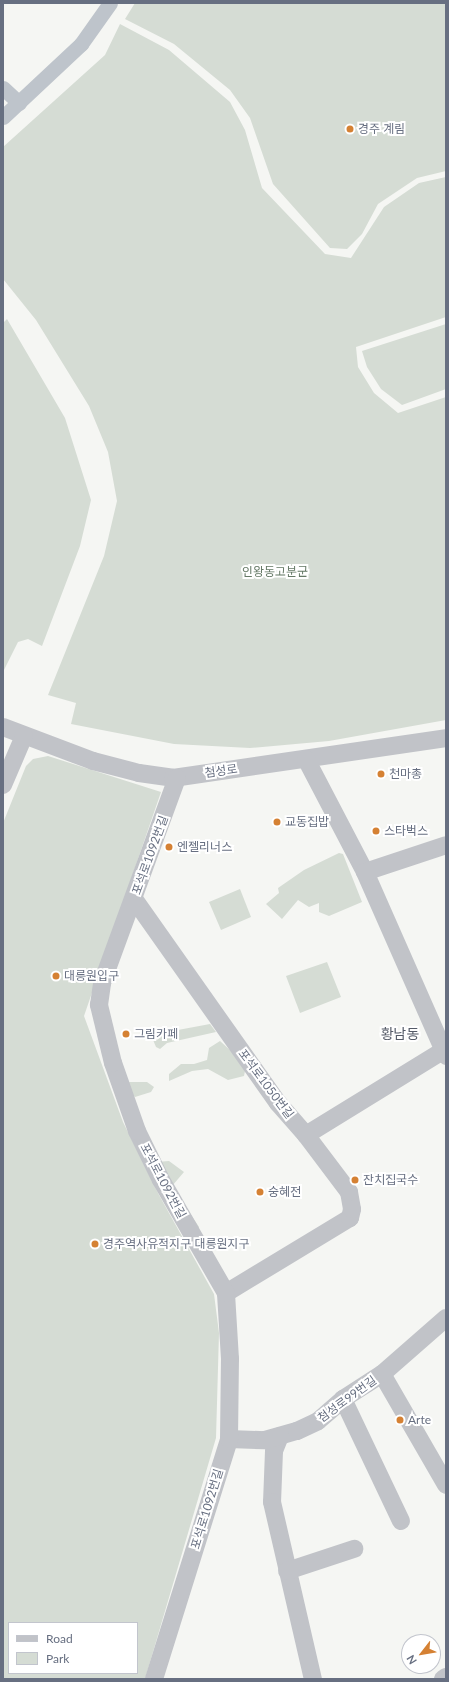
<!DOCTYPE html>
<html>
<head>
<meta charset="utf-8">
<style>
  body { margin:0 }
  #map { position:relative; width:449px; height:1682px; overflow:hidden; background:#f5f6f3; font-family:Lato,"Noto Sans KR",sans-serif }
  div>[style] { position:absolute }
  .green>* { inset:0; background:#d5dcd4 }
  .canal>* { height:15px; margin:-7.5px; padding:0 7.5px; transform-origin:7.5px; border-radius:7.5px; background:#bec4cb }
  .minor>* { height:18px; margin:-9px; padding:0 9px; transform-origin:9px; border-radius:9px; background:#c1c3c8 }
  .dots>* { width:11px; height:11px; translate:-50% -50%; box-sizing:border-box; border:2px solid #fff; border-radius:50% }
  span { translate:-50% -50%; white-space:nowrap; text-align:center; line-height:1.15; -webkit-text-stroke:4px #fff; paint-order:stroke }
  .poi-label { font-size:12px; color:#676f81 }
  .left { translate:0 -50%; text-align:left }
  .park-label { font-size:12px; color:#657966 }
  .street-label { font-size:12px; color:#676f81 }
  .quarter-label { font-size:14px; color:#545a67 }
  .frame { position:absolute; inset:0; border:4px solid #676f81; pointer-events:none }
  .legend { position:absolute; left:8px; top:1622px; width:130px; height:52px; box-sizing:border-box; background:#fff; border:1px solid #c2c5cd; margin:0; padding:5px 7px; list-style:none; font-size:12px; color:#676f81 }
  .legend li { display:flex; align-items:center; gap:8px; height:20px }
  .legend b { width:20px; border:1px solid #c2c5cd }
  .north { position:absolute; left:401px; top:1634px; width:40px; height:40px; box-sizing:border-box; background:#fff; border:1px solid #c2c5cd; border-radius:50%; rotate:239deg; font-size:11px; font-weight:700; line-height:16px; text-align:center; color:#676f81 }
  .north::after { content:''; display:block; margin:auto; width:14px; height:18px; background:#d58133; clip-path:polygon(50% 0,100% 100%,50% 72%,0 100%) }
</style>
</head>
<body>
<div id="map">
  <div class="green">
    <div style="clip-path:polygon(135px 3px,446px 3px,446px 171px,417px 178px,378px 204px,362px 234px,347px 249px,330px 248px,273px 184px,250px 118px,230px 90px,174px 44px,125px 19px)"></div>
    <div style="clip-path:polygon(120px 24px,169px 50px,230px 102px,245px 130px,262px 188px,325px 254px,351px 258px,384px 207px,419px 183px,446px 177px,446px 317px,356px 347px,358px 367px,374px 393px,398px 413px,446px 397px,446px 720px,329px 741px,250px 748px,174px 744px,71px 724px,76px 703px,48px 695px,104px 556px,117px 501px,108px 452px,89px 406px,36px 320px,3px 279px,3px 147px,105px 55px)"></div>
    <div style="clip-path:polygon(7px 319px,65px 418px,91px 500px,80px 546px,42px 646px,28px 639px,18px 642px,3px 672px,3px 323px)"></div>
    <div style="clip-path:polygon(446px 324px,446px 389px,402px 405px,381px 389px,367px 367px,362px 351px)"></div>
    <div style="clip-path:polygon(evenodd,48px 756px,161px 792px,84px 1016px,123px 1122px,159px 1195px,214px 1294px,219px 1333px,216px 1438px,145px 1679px,3px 1679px,3px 823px,26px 766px,33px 759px,48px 756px,9px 1623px,137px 1623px,137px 1673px,9px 1673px,9px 1623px)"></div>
    <div style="clip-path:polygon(339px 853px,343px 854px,362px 902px,329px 916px,319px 912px,319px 903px,309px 907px,298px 900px,282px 919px,266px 904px,279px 893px,278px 888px,304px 870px)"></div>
    <div style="clip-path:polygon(240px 889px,251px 917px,221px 930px,209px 902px)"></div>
    <div style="clip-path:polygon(327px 962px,341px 997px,300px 1013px,286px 976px)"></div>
    <div style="clip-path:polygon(210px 1024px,216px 1032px,167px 1043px,160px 1049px,156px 1047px,151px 1035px)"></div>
    <div style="clip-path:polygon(220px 1041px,231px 1051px,245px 1071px,244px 1076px,228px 1080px,208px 1069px,192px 1071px,169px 1081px,169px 1074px,181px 1064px,194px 1064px,207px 1060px,209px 1048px)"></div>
    <div style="clip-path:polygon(130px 1082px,147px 1082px,154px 1087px,151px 1092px,135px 1097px,120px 1084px)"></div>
    <div style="clip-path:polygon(169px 1161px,184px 1172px,172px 1186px,199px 1227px,192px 1246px,156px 1162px)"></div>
  </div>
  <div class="canal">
    <div style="left:3px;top:88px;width:22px;rotate:43deg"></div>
    <div style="left:3px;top:117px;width:107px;rotate:-43.1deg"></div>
    <div style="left:81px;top:44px;width:50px;rotate:-54.7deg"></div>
  </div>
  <div class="minor">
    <div style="left:3px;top:727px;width:96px;rotate:20.7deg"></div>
    <div style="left:93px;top:761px;width:48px;rotate:14.6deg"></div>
    <div style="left:139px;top:773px;width:34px;rotate:8deg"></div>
    <div style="left:173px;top:778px;width:276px;rotate:-8.3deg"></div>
    <div style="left:306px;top:759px;width:127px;rotate:62.4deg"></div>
    <div style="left:365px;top:872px;width:201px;rotate:66.2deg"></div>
    <div style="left:3px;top:785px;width:53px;rotate:-66.8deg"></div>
    <div style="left:365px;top:872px;width:85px;rotate:-18.4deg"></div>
    <div style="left:134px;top:899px;width:250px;rotate:54.8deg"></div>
    <div style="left:278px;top:1103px;width:43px;rotate:48.8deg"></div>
    <div style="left:306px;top:1135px;width:162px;rotate:-31.6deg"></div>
    <div style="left:226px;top:1293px;width:145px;rotate:-31.2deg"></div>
    <div style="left:350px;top:1218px;width:9px;rotate:-77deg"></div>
    <div style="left:352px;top:1209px;width:17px;rotate:-100deg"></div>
    <div style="left:349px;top:1192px;width:71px;rotate:-127deg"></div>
    <div style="left:382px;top:1374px;width:128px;rotate:60deg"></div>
    <div style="left:343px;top:1399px;width:135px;rotate:64.6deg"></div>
    <div style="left:280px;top:1436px;width:16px;rotate:112deg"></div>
    <div style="left:274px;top:1451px;width:51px;rotate:92.2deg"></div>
    <div style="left:272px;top:1502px;width:182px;rotate:77deg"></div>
    <div style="left:229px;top:1439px;width:36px;rotate:2deg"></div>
    <div style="left:265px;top:1440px;width:33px;rotate:-16deg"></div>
    <div style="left:297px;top:1431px;width:23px;rotate:-25deg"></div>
    <div style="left:318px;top:1421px;width:33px;rotate:-41deg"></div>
    <div style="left:343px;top:1399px;width:46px;rotate:-32.7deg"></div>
    <div style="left:382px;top:1374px;width:85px;rotate:-41.2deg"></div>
    <div style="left:287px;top:1571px;width:71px;rotate:-18.2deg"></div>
    <div style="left:154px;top:1679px;width:251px;rotate:-72.6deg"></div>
    <div style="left:229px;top:1439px;width:80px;rotate:-89.3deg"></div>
    <div style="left:230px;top:1359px;width:66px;rotate:-93.5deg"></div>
    <div style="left:226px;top:1293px;width:130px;rotate:-119.9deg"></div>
    <div style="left:161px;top:1180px;width:55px;rotate:-116.1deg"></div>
    <div style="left:137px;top:1131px;width:72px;rotate:-109.4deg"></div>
    <div style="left:113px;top:1063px;width:60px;rotate:-103.6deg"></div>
    <div style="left:99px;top:1005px;width:22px;rotate:-82deg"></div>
    <div style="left:102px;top:983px;width:218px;rotate:-69.9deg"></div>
    <div style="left:443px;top:1679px;width:4px;rotate:-34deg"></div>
  </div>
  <div class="dots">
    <div style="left:350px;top:129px;background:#d58133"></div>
    <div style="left:381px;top:774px;background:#d58133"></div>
    <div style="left:277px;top:822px;background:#d58133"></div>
    <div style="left:376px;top:831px;background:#d58133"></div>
    <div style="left:169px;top:847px;background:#d58133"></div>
    <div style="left:56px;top:976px;background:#d58133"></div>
    <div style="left:126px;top:1034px;background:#d58133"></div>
    <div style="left:355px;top:1180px;background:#d58133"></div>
    <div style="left:260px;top:1192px;background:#d58133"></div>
    <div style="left:95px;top:1244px;background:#d58133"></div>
    <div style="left:400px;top:1420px;background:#d58133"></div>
  </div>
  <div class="poi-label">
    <span class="left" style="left:358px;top:129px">경주 계림</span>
    <span class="left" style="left:389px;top:774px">천마총</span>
    <span class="left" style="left:285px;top:822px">교동집밥</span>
    <span class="left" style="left:384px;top:831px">스타벅스</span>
    <span class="left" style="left:177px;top:847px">엔젤리너스</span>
    <span class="left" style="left:64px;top:976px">대릉원입구</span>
    <span class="left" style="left:134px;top:1034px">그림카페</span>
    <span class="left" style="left:363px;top:1180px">잔치집국수</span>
    <span class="left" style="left:268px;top:1192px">숭혜전</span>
    <span class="left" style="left:103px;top:1244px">경주역사유적지구 대릉원지구</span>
    <span class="left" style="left:408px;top:1420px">Arte</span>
  </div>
  <div class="park-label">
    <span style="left:275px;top:572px">인왕동고분군</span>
  </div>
  <div class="street-label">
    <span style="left:221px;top:771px;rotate:-8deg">첨성로</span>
    <span style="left:150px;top:855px;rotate:-70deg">포석로1092번길</span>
    <span style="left:266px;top:1084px;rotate:53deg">포석로1050번길</span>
    <span style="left:163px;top:1181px;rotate:62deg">포석로1092번길</span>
    <span style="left:347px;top:1399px;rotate:-36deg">첨성로99번길</span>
    <span style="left:207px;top:1509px;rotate:-73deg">포석로1092번길</span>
  </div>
  <div class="quarter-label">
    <span style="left:400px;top:1034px">황남동</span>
  </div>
  <div class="frame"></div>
  <ul class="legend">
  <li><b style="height:5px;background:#c1c3c8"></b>Road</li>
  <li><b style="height:11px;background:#d5dcd4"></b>Park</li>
  </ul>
  <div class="north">N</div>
</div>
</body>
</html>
